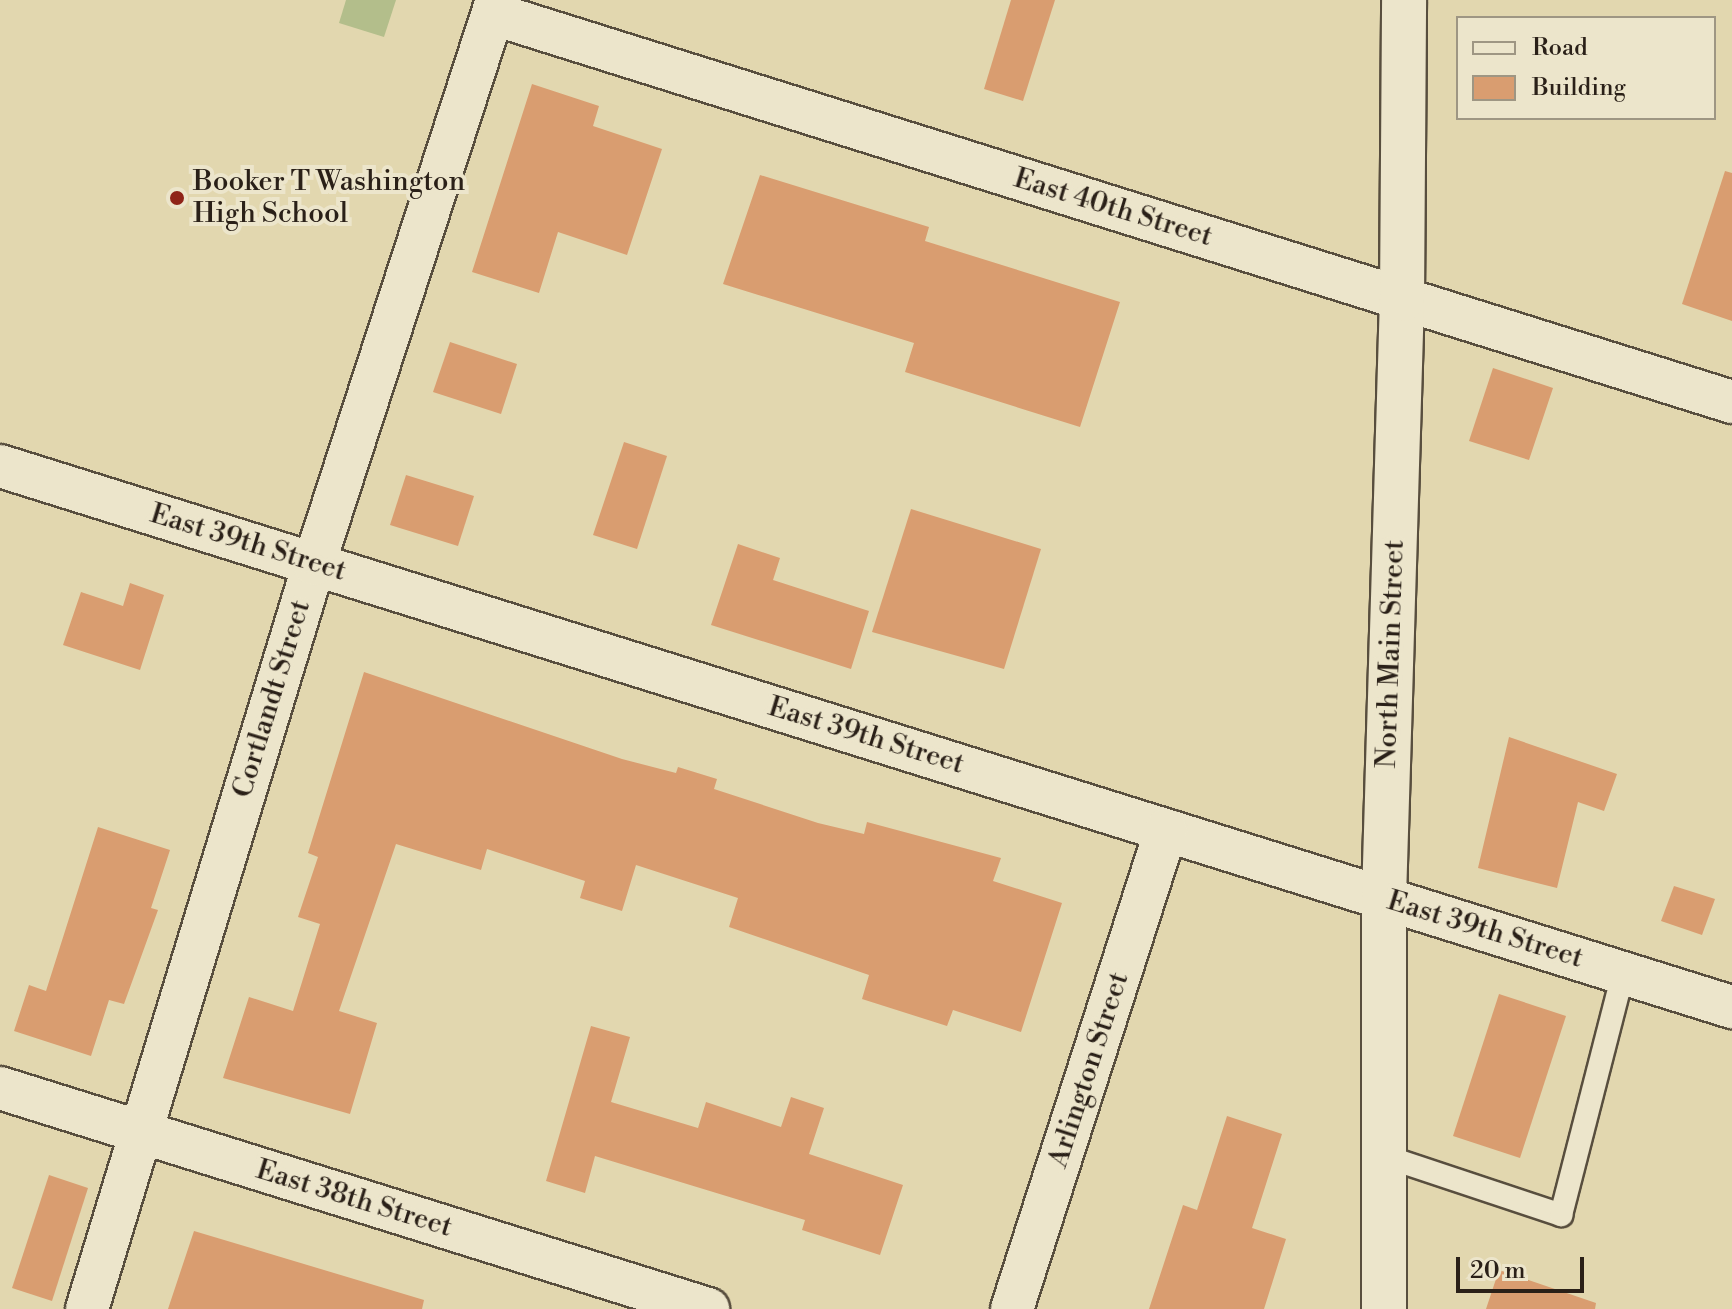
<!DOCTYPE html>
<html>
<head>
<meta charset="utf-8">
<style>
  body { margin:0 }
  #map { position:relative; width:1732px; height:1309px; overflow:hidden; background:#e2d7af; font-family:"Libre Bodoni",serif }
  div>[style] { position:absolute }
  .green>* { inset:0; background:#b3be8b }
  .building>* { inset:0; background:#d99d70 }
  .roads { filter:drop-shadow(2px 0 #584e3e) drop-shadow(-2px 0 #584e3e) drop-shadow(0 2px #584e3e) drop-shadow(0 -2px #584e3e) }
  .service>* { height:22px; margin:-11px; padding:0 11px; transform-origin:11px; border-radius:11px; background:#ece5cb }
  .minor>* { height:42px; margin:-21px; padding:0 21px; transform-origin:21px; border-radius:21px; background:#ece5cb }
  .secondary>* { height:44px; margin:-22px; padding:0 22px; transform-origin:22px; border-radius:22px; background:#ece5cb }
  .dots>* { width:22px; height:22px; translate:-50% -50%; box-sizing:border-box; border:4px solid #ece5cb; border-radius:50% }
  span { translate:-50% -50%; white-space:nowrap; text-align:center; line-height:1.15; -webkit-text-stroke:8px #ece5cb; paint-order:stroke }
  .poi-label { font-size:28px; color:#2a2018 }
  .left { translate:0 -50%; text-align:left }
  .street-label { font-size:28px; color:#2a2018 }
  .legend { position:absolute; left:1456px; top:16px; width:260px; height:104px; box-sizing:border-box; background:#ece5cb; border:2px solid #9e9683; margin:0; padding:10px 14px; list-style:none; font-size:24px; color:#2a2018 }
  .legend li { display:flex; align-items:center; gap:16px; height:40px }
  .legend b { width:40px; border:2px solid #9e9683 }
  .scale { position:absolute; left:1456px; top:1257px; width:128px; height:36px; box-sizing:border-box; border:4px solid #2a2018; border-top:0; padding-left:10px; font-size:24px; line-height:28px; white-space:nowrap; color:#2a2018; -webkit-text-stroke:6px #ece5cb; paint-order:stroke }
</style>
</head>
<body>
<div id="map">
  <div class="green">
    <div style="clip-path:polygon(346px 0,396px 0,384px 37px,339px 23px)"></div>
  </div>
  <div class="building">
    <div style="clip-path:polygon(1011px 0,1055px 0,1023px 101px,984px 89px)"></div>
    <div style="clip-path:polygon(532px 84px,599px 106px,593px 126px,662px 149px,627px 255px,558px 232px,539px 293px,472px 272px)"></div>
    <div style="clip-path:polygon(1725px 171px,1732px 173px,1732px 321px,1682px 304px)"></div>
    <div style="clip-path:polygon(760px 175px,929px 227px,925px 241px,1120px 302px,1080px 427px,905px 372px,914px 343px,723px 284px)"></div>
    <div style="clip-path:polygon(450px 342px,517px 364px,501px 414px,433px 392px)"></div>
    <div style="clip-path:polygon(1493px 368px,1553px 388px,1529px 460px,1469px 441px)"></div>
    <div style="clip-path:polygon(624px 442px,667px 456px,637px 549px,593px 535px)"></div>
    <div style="clip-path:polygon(406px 475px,474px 496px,458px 546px,390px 525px)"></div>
    <div style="clip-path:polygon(911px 509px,1041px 549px,1004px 669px,872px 632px)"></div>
    <div style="clip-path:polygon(738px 544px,780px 558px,773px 580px,869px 611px,851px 669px,711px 625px)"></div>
    <div style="clip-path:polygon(130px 583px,164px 595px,140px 670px,63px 645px,81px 592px,123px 606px)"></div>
    <div style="clip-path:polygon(364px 672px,622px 759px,676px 773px,678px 767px,717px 779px,714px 789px,818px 823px,864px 834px,867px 822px,1001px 858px,993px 881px,1062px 903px,1021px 1032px,953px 1010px,947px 1026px,862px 999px,869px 975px,729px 927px,738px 898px,636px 865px,622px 911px,580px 898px,585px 881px,487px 849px,481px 870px,396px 844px,339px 1011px,377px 1023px,350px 1114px,223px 1078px,249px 997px,293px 1011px,320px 924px,298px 917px,318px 857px,308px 853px)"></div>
    <div style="clip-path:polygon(1509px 737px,1617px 774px,1604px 811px,1578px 802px,1557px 888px,1478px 868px)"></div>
    <div style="clip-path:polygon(98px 827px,170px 850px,151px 908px,158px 910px,124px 1004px,109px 1000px,91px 1056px,14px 1031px,29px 985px,46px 991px)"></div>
    <div style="clip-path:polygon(1674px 886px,1715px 899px,1702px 935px,1661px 921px)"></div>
    <div style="clip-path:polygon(1499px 994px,1566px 1016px,1520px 1158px,1453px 1136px)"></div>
    <div style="clip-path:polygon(591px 1026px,630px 1037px,611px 1102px,698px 1128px,706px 1102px,781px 1127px,791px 1097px,824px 1108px,809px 1154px,903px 1185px,880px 1255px,802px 1230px,805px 1220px,595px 1156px,585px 1193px,546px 1181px)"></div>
    <div style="clip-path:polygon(1227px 1116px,1282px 1134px,1252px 1228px,1286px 1239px,1264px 1309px,1149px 1309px,1183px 1205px,1197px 1210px)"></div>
    <div style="clip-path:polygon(49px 1175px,88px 1188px,52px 1301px,12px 1288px)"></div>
    <div style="clip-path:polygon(194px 1231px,424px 1300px,422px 1309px,168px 1309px)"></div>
    <div style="clip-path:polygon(1499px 1270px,1596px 1303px,1595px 1309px,1486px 1309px)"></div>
  </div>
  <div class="roads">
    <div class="service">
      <div style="left:1384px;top:1156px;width:187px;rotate:18.4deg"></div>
      <div style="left:1561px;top:1215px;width:250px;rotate:-75.6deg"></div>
    </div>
    <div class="minor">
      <div style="left:494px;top:14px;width:1297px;rotate:17.4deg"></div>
      <div style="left:0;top:466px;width:1815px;rotate:17.35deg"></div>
      <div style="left:0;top:1088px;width:742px;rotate:17.34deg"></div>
      <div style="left:87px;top:1309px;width:779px;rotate:-73.05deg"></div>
      <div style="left:314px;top:564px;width:593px;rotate:-72.02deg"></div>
      <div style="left:1012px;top:1309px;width:503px;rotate:-72.18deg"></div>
    </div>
    <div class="secondary">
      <div style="left:1384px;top:1309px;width:411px;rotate:-90deg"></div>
      <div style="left:1384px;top:898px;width:599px;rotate:-88.28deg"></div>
      <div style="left:1402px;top:299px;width:299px;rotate:-89.6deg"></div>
    </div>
  </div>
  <div class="dots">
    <div style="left:177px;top:198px;background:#8f2418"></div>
  </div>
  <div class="poi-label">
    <span class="left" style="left:193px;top:198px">Booker T Washington<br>High School</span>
  </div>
  <div class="street-label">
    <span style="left:1113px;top:208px;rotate:17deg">East 40th Street</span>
    <span style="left:248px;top:543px;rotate:17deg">East 39th Street</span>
    <span style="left:1391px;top:654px;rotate:-88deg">North Main Street</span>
    <span style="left:272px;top:699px;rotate:-73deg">Cortlandt Street</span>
    <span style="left:866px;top:736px;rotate:17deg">East 39th Street</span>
    <span style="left:1485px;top:930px;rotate:17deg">East 39th Street</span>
    <span style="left:1089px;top:1070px;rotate:-72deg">Arlington Street</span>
    <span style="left:354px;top:1199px;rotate:17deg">East 38th Street</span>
  </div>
  <ul class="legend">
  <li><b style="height:10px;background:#ece5cb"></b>Road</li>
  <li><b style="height:22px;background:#d99d70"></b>Building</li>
  </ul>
  <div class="scale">20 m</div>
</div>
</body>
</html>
